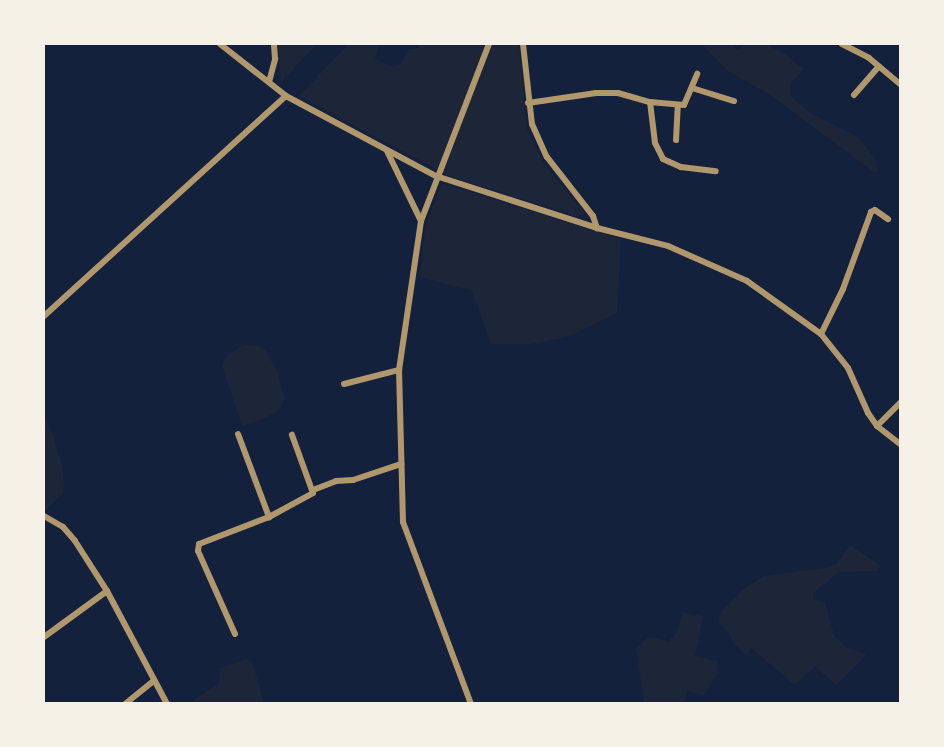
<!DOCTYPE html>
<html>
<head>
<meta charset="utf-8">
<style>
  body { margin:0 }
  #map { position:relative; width:944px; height:747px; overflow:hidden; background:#14213d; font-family:Cabin,sans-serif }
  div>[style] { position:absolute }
  .green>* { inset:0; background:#1d2539 }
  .minor>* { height:6px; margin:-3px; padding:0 3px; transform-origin:3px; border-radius:3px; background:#b1986c }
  span { translate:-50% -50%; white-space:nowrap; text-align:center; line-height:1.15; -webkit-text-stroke:4.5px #f6f1e7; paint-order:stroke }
  .frame { position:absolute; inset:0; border:45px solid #f6f1e7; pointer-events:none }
</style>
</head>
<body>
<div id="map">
  <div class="green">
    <div style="clip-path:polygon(278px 44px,317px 44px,281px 82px)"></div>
    <div style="clip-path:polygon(348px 44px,379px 44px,375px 59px,392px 67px,400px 65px,409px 49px,418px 48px,420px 44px,519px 44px,527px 130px,543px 162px,585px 214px,576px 216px,449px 176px,299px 96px)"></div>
    <div style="clip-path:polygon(702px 44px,731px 44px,738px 51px,746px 44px,766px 44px,786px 55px,804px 69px,791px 83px,790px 95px,810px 113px,858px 137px,877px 161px,878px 171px,874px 172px,769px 94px,728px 71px)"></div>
    <div style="clip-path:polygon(441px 183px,621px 239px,617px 313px,567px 337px,531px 344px,491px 344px,472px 291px,420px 277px,425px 228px)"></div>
    <div style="clip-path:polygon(256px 345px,265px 350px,277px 371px,285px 398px,280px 409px,268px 417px,242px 426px,222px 365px,229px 353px,243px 346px)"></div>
    <div style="clip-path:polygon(44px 418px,52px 432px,62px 465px,64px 484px,63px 493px,46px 510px,44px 509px)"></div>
    <div style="clip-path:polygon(850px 545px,881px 566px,877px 571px,839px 572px,813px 593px,813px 600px,825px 603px,834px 635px,847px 648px,865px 654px,865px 657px,836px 685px,815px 666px,795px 685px,751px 648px,746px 655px,733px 643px,729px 633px,719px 623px,720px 613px,746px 587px,764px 576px,825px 568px,838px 563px)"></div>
    <div style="clip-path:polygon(682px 612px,703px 616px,695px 656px,717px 661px,718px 673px,704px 695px,687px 691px,685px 703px,644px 703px,636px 648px,649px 637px,669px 641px,678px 631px)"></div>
    <div style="clip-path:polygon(245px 659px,252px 661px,264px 703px,189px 703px,220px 683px,219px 669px)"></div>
  </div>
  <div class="minor">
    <div style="left:220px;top:44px;width:84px;rotate:38.2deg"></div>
    <div style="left:286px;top:96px;width:170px;rotate:28.1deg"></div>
    <div style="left:436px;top:176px;width:169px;rotate:17.9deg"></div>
    <div style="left:597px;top:228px;width:73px;rotate:14.2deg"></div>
    <div style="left:668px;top:246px;width:86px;rotate:23.9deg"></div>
    <div style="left:747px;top:281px;width:91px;rotate:35.6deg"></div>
    <div style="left:821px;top:334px;width:43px;rotate:51.5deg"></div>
    <div style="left:848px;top:368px;width:49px;rotate:66deg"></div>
    <div style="left:868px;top:413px;width:16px;rotate:55deg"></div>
    <div style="left:877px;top:426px;width:29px;rotate:38deg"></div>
    <div style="left:523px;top:44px;width:81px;rotate:83.6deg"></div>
    <div style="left:532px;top:124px;width:36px;rotate:66deg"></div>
    <div style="left:547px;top:157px;width:75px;rotate:52.1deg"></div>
    <div style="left:593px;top:216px;width:13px;rotate:72deg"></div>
    <div style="left:842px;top:44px;width:30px;rotate:27deg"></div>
    <div style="left:869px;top:58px;width:40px;rotate:40deg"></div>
    <div style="left:269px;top:82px;width:24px;rotate:-75deg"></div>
    <div style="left:275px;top:59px;width:15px;rotate:-94deg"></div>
    <div style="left:692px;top:88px;width:44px;rotate:17.2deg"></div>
    <div style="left:854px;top:95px;width:38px;rotate:-49deg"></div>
    <div style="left:650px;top:102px;width:41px;rotate:83deg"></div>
    <div style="left:655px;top:143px;width:18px;rotate:63deg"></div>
    <div style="left:663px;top:159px;width:20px;rotate:24deg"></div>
    <div style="left:681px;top:167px;width:35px;rotate:7deg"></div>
    <div style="left:528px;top:103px;width:69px;rotate:-8.4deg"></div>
    <div style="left:596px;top:93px;width:22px"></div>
    <div style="left:618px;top:93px;width:33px;rotate:16deg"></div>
    <div style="left:650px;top:102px;width:34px;rotate:5deg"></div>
    <div style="left:684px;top:105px;width:34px;rotate:-67deg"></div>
    <div style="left:676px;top:140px;width:35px;rotate:-87deg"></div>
    <div style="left:387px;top:151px;width:78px;rotate:64.1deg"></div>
    <div style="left:44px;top:316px;width:327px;rotate:-42.3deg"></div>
    <div style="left:821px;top:334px;width:50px;rotate:-63.9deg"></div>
    <div style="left:843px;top:289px;width:82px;rotate:-70deg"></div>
    <div style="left:871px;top:212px;width:4px;rotate:-27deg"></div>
    <div style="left:875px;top:210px;width:16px;rotate:35deg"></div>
    <div style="left:344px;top:384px;width:57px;rotate:-14.3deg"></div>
    <div style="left:877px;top:426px;width:33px;rotate:-45deg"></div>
    <div style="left:238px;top:434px;width:89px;rotate:69.5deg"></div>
    <div style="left:313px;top:490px;width:25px;rotate:-21deg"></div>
    <div style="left:336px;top:481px;width:17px;rotate:-3deg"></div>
    <div style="left:353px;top:480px;width:51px;rotate:-18.4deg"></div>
    <div style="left:44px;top:516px;width:22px;rotate:30deg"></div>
    <div style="left:63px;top:527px;width:18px;rotate:49deg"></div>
    <div style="left:75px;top:541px;width:59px;rotate:57.4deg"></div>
    <div style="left:107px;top:591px;width:128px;rotate:62deg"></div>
    <div style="left:235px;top:634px;width:91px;rotate:-114deg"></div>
    <div style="left:198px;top:551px;width:7px;rotate:-82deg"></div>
    <div style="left:199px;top:544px;width:75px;rotate:-21.1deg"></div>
    <div style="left:269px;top:517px;width:50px;rotate:-28.6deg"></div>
    <div style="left:313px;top:493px;width:62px;rotate:-109.9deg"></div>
    <div style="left:44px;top:637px;width:78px;rotate:-36.1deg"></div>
    <div style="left:125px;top:704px;width:36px;rotate:-39deg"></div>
    <div style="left:471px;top:704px;width:194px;rotate:-110.5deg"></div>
    <div style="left:403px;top:522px;width:152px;rotate:-91.5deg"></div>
    <div style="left:399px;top:370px;width:151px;rotate:-81.6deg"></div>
    <div style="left:421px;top:221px;width:190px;rotate:-69deg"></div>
  </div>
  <div class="frame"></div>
</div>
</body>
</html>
